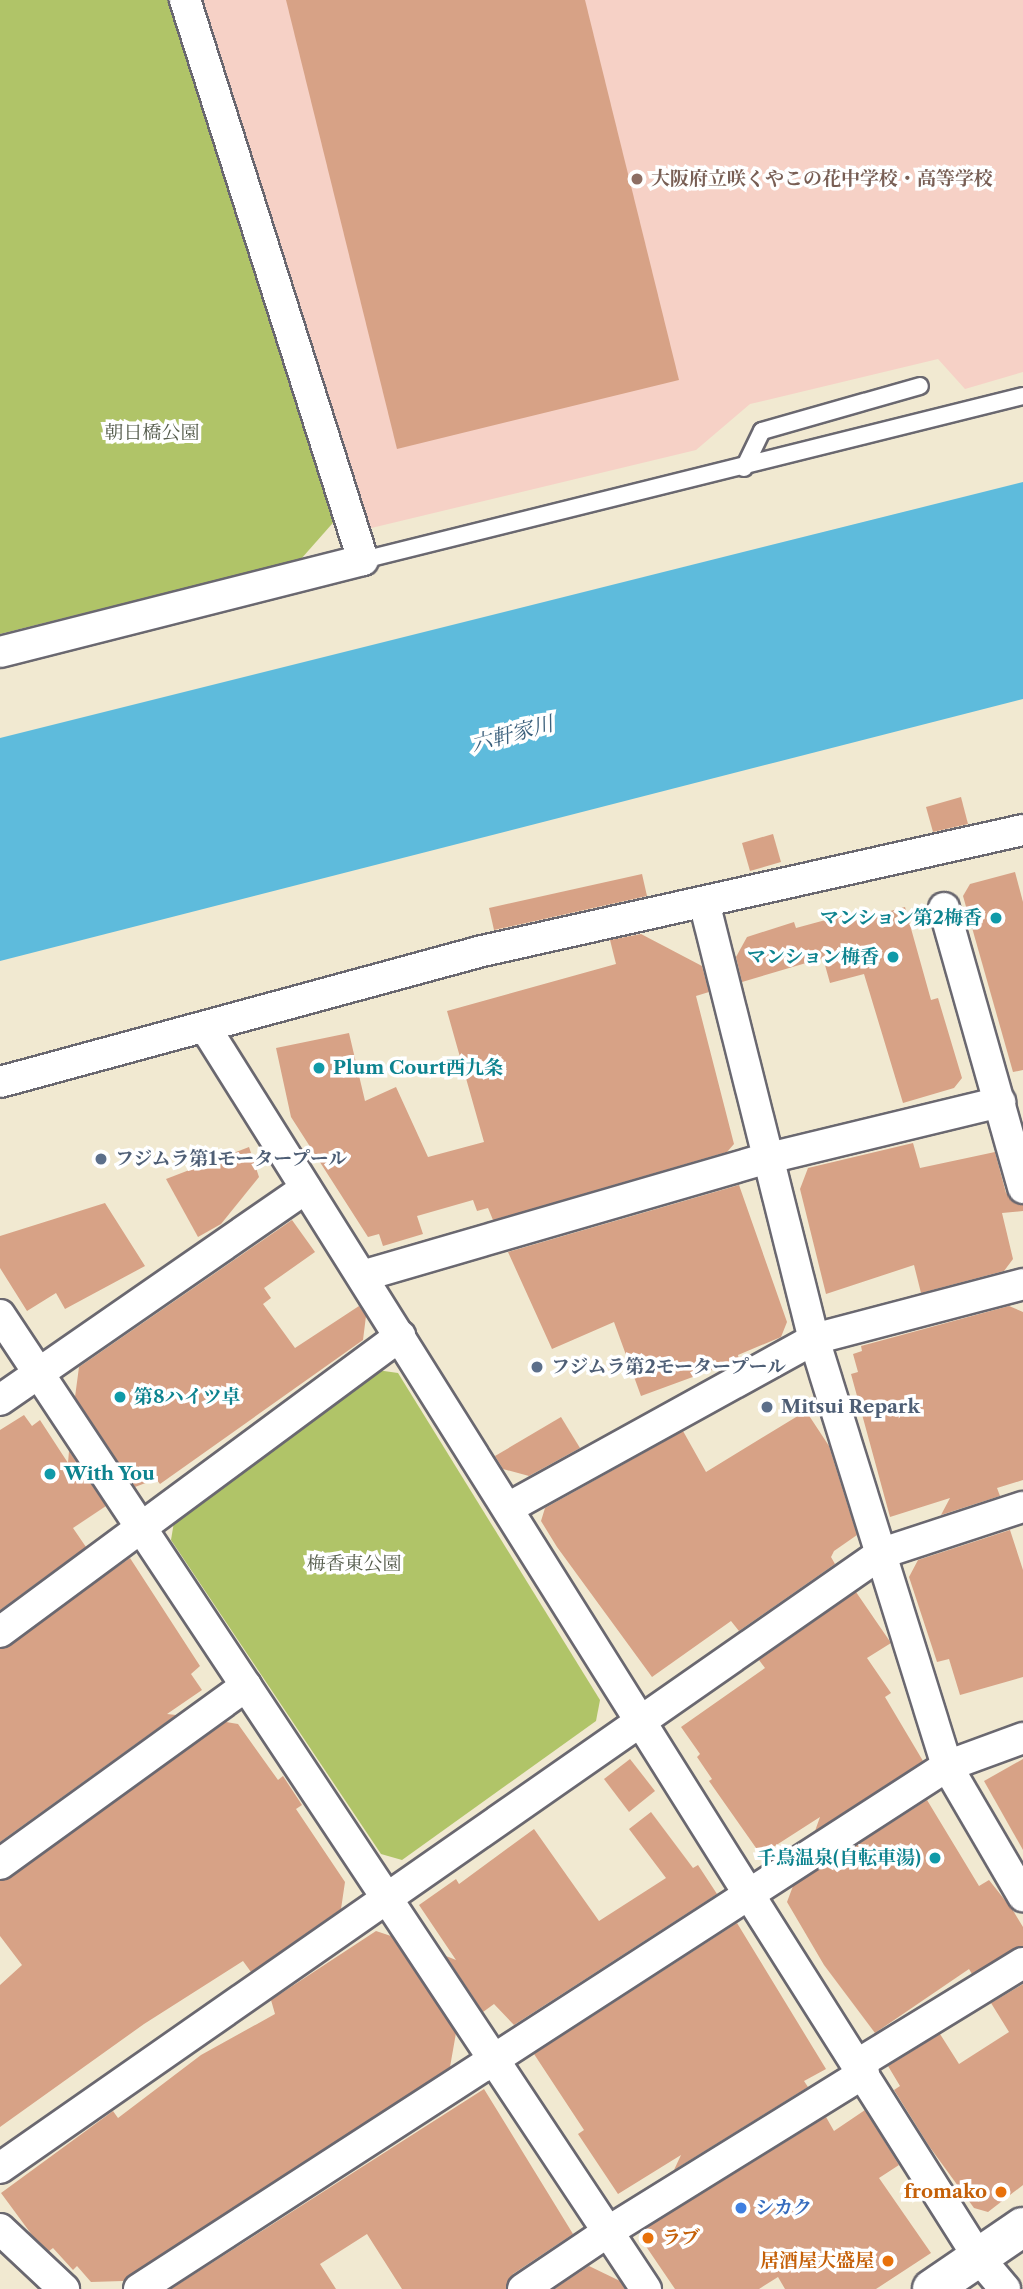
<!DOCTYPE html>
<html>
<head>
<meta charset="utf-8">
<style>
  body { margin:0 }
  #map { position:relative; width:1023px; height:2289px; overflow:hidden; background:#f1e9d1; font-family:"Libre Caslon Text","Noto Serif JP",serif }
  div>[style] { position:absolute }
  .built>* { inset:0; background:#f6d1c6 }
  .green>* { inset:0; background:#b0c468 }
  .water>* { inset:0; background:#5ebbdc }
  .building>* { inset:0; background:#d7a286 }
  .roads { filter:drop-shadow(2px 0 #6a6870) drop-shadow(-2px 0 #6a6870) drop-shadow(0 2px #6a6870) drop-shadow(0 -2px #6a6870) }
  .lane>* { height:16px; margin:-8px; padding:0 8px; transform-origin:8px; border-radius:8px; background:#fff }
  .street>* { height:30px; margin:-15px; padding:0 15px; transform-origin:15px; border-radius:15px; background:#fff }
  .secondary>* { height:38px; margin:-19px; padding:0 19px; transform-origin:19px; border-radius:19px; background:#fff }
  .dots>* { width:19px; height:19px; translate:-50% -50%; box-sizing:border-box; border:4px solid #fff; border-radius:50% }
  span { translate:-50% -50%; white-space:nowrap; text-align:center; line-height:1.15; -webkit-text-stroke:7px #fff; paint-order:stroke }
  .education-label { font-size:19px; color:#785e54; font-weight:700 }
  .left { translate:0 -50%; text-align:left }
  .park-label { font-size:19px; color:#545b4b }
  .culture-label { font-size:19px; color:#0d838f; font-weight:700 }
  .right { translate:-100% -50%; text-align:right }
  .service-label { font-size:19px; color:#4e5e75; font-weight:700 }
  .food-label { font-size:19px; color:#c56008; font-weight:700 }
  .shop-label { font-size:19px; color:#366cbe; font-weight:700 }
  .water-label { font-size:21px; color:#3a5f7b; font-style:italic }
</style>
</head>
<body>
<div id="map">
  <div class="built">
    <div style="clip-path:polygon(195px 0,1023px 0,1023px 372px,965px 389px,938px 359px,750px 404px,696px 450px,363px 530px)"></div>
  </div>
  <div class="green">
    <div style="clip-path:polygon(0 0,170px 0,339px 516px,301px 559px,0 634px)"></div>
    <div style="clip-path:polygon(377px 1370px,398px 1373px,600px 1700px,596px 1721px,402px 1860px,381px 1854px,171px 1540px,175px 1516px)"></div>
  </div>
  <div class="water">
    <div style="clip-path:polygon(1023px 482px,1023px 699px,0 961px,0 738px)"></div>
  </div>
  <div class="building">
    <div style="clip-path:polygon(286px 0,585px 0,679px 380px,397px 449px)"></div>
    <div style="clip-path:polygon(961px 797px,968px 824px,933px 832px,926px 807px)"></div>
    <div style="clip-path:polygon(773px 834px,781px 862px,750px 871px,742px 843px)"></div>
    <div style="clip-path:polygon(1015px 872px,1023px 902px,1023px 1070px,1013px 1072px,963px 896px,970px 884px)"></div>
    <div style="clip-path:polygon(642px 874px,647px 896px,494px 930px,489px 908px)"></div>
    <div style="clip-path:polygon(905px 907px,931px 1000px,938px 998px,962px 1078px,954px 1088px,903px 1103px,864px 974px,830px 983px,823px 958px,742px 982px,736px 957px,747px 937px,794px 922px,796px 928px,844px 915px,846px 923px)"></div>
    <div style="clip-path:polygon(641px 934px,702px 966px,709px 992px,696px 996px,734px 1144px,727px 1152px,493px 1220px,488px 1208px,477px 1211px,473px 1200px,417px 1216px,423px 1234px,383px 1246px,379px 1234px,368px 1237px,291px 1117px,276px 1048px,349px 1033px,365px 1101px,396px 1087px,428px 1157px,484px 1142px,447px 1011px,616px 964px,610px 940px)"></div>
    <div style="clip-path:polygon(913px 1143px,920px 1168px,995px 1152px,1006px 1193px,1023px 1205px,1023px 1211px,1002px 1213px,1013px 1259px,1004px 1271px,921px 1293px,914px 1265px,826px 1294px,800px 1189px,808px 1168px)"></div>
    <div style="clip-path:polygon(249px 1147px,259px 1177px,221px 1224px,198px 1237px,166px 1179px)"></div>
    <div style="clip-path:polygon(739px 1185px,787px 1322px,781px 1337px,738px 1355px,739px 1360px,641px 1396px,614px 1322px,552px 1349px,508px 1252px)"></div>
    <div style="clip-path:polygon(105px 1203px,145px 1266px,65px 1309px,56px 1293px,27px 1311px,0 1268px,0 1236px)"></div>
    <div style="clip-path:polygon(292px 1220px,315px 1252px,264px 1288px,271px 1298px,263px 1304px,295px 1348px,359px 1306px,366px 1316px,363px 1340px,160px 1484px,156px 1479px,135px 1487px,75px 1397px,79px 1367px)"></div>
    <div style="clip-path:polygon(1009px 1306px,1023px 1312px,1023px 1480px,997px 1488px,1000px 1496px,941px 1515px,950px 1498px,890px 1517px,851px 1374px,858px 1372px,853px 1354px,862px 1351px,861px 1346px)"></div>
    <div style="clip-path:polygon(806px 1411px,829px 1446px,857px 1535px,834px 1551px,831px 1557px,835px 1564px,739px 1631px,731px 1621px,652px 1677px,557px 1547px,541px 1521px,545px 1508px,683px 1431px,706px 1472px)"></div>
    <div style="clip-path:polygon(24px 1415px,32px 1426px,40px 1420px,68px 1463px,69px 1451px,106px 1506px,73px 1528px,86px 1547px,0 1610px,0 1430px)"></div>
    <div style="clip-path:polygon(561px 1417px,580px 1448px,529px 1476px,503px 1469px,495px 1456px)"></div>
    <div style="clip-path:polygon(1010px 1530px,1023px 1570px,1023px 1677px,960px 1695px,949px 1659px,937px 1662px,909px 1577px,918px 1560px)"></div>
    <div style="clip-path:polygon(130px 1558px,200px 1666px,191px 1674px,202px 1690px,167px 1714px,176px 1715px,0 1842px,0 1649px)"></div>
    <div style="clip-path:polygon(856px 1592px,891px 1643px,867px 1658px,891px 1693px,885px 1697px,923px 1761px,815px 1831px,820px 1817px,761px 1855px,709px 1781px,712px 1779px,697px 1757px,700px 1754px,681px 1727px,765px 1668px,759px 1660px)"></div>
    <div style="clip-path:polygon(226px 1722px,238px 1724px,278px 1780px,283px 1776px,302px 1805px,296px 1809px,345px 1882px,341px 1909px,251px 1972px,243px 1961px,144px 2024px,0 2127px,0 1985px,22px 1965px,0 1936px,0 1881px)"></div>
    <div style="clip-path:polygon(630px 1759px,655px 1791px,629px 1812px,604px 1779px)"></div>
    <div style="clip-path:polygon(1023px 1759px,1023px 1850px,984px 1781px)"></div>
    <div style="clip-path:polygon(927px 1800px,979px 1886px,989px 1880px,1012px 1909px,1023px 1927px,1023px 1946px,972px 1974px,969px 1969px,875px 2033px,824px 1965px,787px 1902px,793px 1886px)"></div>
    <div style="clip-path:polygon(651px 1812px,693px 1868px,698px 1865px,717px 1894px,514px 2025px,494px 2004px,483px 2012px,446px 1956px,456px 1960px,419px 1905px,456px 1879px,459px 1884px,534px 1829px,599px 1921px,666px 1878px,629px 1829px)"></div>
    <div style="clip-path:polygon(737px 1923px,826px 2069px,804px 2081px,808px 2087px,674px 2170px,681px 2155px,618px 2194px,578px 2134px,584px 2130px,534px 2054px)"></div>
    <div style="clip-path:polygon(376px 1931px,391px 1936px,456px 2033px,450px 2067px,123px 2281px,91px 2282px,77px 2266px,73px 2270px,53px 2248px,49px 2251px,32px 2235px,1px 2193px,113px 2111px,118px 2118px,201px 2055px,275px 2014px,271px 2000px)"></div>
    <div style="clip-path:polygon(1023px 1984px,1023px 2185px,988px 2212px,974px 2208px,929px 2146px,894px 2090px,900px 2086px,888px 2066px,940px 2034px,959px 2064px,1009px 2032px,991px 2003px)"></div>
    <div style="clip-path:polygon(484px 2089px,573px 2234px,513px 2274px,506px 2289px,402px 2289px,367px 2234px,320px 2264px,336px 2289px,171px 2289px)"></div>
    <div style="clip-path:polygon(865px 2110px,899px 2165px,879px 2178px,931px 2253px,876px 2289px,785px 2289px,778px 2277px,759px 2289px,675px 2289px,641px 2239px,646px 2228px,826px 2117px,834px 2131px)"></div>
    <div style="clip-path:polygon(589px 2266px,620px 2281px,625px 2289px,554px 2289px)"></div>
  </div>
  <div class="roads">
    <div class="lane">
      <div style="left:744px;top:468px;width:41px;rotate:-64.1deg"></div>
      <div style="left:762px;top:431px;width:164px;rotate:-15.9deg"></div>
      <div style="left:363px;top:560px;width:680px;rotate:-13.95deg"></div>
    </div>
    <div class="street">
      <div style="left:0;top:652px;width:374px;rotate:-14.2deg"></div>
      <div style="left:363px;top:560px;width:588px;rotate:-107.63deg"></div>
      <div style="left:704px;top:902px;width:451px;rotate:75.9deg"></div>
      <div style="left:814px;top:1339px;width:447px;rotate:72.7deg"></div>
      <div style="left:947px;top:1766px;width:151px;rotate:59.7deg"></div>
      <div style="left:944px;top:908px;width:291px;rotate:74.2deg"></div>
      <div style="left:205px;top:1027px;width:1026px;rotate:57.91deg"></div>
      <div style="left:750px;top:1896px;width:427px;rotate:57.7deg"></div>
      <div style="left:978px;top:2257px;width:42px;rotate:49.8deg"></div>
      <div style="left:0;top:1082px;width:495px;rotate:-15.2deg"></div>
      <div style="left:478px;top:952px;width:558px;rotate:-12.62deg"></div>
      <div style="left:362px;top:1276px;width:424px;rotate:-16.2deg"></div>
      <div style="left:769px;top:1158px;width:238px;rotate:-13.6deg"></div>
      <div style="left:0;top:1315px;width:1169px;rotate:56.45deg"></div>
      <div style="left:0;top:1400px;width:372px;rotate:-34.7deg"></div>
      <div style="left:510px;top:1507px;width:347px;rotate:-28.9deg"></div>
      <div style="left:814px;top:1339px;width:216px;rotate:-14.7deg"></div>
      <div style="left:0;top:1632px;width:498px;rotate:-36.5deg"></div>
      <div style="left:0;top:1864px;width:304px;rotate:-35.9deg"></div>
      <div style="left:858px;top:2064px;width:193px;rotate:-31.5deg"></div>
      <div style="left:0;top:2168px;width:1075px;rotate:-34.89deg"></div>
      <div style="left:882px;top:1553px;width:148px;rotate:-18.1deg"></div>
      <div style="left:0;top:2229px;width:88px;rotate:43.2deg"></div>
      <div style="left:139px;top:2289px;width:962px;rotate:-32.91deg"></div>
      <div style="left:947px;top:1766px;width:81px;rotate:-20.2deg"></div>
      <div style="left:523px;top:2289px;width:104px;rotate:-34deg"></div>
      <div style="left:609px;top:2231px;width:300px;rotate:-31.8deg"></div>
    </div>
    <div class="secondary">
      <div style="left:932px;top:2289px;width:110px;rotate:-34.3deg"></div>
    </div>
  </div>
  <div class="dots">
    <div style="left:637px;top:179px;background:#8d6e63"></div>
    <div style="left:996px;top:918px;background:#0f9aa8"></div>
    <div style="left:893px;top:957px;background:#0f9aa8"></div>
    <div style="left:319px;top:1068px;background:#0f9aa8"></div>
    <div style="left:101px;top:1159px;background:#5c6f8a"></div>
    <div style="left:537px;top:1367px;background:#5c6f8a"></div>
    <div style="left:120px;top:1397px;background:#0f9aa8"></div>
    <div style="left:767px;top:1407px;background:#5c6f8a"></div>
    <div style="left:50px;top:1474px;background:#0f9aa8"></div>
    <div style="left:935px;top:1858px;background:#0f9aa8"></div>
    <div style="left:1001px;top:2192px;background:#e8710a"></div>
    <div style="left:741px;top:2208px;background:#3f7fe0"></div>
    <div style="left:648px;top:2238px;background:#e8710a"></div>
    <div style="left:888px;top:2261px;background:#e8710a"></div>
  </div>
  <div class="education-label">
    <span class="left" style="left:651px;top:179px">大阪府立咲くやこの花中学校・高等学校</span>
  </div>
  <div class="park-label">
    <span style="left:152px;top:433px">朝日橋公園</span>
    <span style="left:354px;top:1564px">梅香東公園</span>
  </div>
  <div class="culture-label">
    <span class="right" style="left:982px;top:918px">マンション第2梅香</span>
    <span class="right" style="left:879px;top:957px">マンション梅香</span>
    <span class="left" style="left:333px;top:1068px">Plum Court西九条</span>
    <span class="left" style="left:134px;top:1397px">第8ハイツ卓</span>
    <span class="left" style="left:64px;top:1474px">With You</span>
    <span class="right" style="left:921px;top:1858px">千鳥温泉(自転車湯)</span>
  </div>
  <div class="service-label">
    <span class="left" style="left:115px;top:1159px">フジムラ第1モータープール</span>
    <span class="left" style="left:551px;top:1367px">フジムラ第2モータープール</span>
    <span class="left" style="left:781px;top:1407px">Mitsui Repark</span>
  </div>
  <div class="food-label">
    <span class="right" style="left:987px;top:2192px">fromako</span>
    <span class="left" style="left:662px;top:2238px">ラブ</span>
    <span class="right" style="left:874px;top:2261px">居酒屋大盛屋</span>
  </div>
  <div class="shop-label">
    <span class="left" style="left:755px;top:2208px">シカク</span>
  </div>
  <div class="water-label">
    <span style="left:512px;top:734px;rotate:-15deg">六軒家川</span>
  </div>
</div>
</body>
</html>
